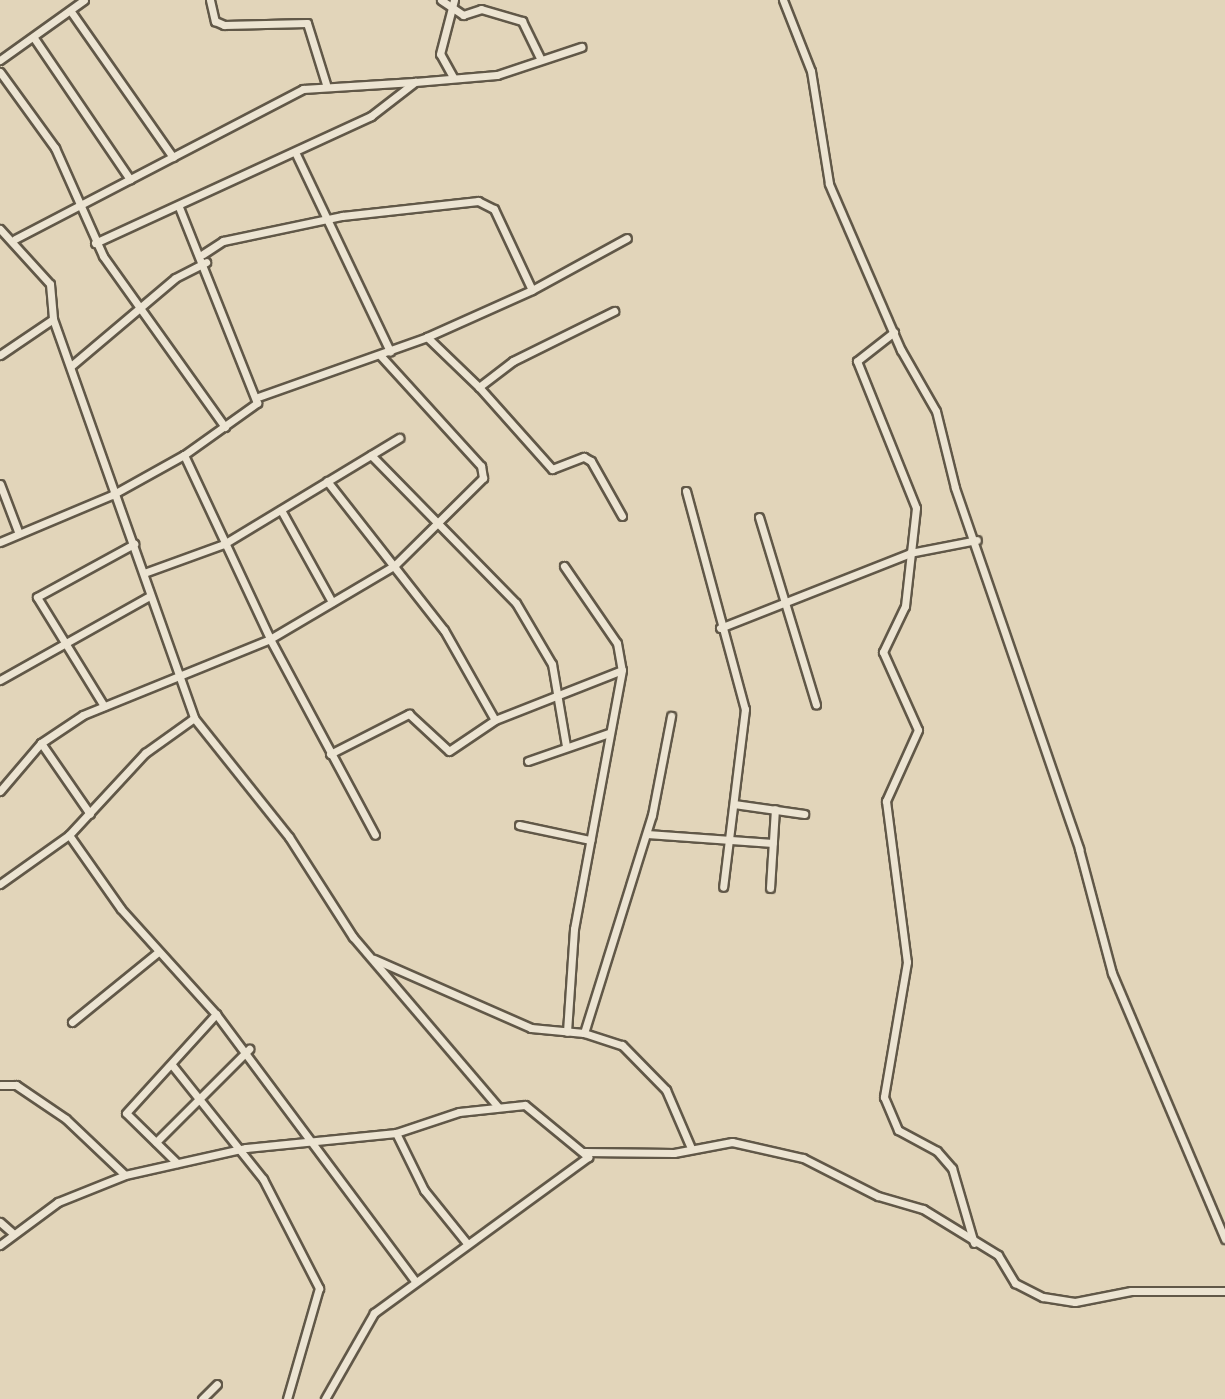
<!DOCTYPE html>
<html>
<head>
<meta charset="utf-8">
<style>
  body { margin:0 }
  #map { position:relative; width:1225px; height:1399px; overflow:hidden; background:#e2d5ba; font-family:"Gentium Book Plus",serif }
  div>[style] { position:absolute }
  .roads { filter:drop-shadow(2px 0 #615848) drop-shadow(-2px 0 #615848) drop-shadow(0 2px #615848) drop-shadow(0 -2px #615848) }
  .street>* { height:7px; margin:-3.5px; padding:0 3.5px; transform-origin:3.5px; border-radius:3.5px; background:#ece4d2 }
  span { translate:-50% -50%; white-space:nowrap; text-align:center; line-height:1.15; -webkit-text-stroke:5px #ece4d2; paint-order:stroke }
</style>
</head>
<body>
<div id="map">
  <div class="roads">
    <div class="street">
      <div style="left:210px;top:0;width:22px;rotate:77deg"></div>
      <div style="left:215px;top:21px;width:10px;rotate:24deg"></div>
      <div style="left:224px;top:25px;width:83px;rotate:-1.4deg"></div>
      <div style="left:307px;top:23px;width:64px;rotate:72.7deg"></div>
      <div style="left:441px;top:0;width:27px;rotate:34deg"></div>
      <div style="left:463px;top:15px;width:19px;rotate:-18deg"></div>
      <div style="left:481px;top:9px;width:43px;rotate:16.3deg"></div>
      <div style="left:522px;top:21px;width:43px;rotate:64deg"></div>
      <div style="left:783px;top:0;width:76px;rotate:68.5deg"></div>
      <div style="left:811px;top:71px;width:114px;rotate:80.9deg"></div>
      <div style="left:829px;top:184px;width:181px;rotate:66.6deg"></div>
      <div style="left:901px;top:350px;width:70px;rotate:60.2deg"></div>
      <div style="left:936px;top:411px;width:79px;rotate:76.1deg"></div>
      <div style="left:955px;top:488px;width:382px;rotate:71deg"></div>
      <div style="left:1079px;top:849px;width:128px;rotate:75.1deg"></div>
      <div style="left:1112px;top:973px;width:289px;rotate:67deg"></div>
      <div style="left:72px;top:13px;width:176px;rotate:55deg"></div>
      <div style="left:34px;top:38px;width:171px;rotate:55.8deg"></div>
      <div style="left:0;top:60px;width:103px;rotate:-35.5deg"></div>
      <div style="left:0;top:72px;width:94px;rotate:54.1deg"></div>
      <div style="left:55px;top:148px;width:118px;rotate:66deg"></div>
      <div style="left:103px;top:256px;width:210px;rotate:54.5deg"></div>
      <div style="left:453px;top:77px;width:26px;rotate:-119deg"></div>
      <div style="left:440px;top:54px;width:56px;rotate:-75.5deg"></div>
      <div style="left:295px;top:152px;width:221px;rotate:64.5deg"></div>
      <div style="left:0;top:229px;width:74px;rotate:47.7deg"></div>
      <div style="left:50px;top:284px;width:35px;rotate:85deg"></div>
      <div style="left:53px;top:319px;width:423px;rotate:70.5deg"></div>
      <div style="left:194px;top:718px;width:152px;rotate:51.4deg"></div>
      <div style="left:289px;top:837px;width:119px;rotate:57.4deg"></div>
      <div style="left:353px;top:937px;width:223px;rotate:49.5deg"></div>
      <div style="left:15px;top:239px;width:325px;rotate:-27.5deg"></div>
      <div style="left:303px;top:89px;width:111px;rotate:-3.6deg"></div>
      <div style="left:95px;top:243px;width:304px;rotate:-24.7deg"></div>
      <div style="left:371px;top:116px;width:56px;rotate:-37.7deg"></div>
      <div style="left:415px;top:82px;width:82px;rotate:-4.9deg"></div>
      <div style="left:497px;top:75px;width:89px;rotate:-18.4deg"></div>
      <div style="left:203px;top:254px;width:24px;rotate:-33deg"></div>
      <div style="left:223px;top:241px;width:122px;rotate:-11.9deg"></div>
      <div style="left:342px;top:216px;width:137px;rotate:-6.3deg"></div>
      <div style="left:478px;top:201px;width:18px;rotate:27deg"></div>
      <div style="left:494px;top:209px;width:89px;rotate:64.9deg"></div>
      <div style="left:532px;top:290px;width:108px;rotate:-28.7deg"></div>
      <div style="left:894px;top:332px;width:47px;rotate:141.9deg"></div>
      <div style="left:857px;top:361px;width:158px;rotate:68.1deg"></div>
      <div style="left:916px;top:508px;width:99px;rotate:96.4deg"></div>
      <div style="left:905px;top:606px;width:51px;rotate:115.6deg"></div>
      <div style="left:883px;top:652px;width:85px;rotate:65.8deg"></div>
      <div style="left:918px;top:730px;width:78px;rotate:114.3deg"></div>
      <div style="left:886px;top:801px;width:162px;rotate:82.6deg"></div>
      <div style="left:907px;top:962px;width:137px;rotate:99.7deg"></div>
      <div style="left:884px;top:1097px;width:36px;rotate:67deg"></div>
      <div style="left:898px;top:1130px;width:44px;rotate:28.3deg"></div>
      <div style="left:937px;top:1151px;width:23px;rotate:49deg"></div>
      <div style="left:952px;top:1168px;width:78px;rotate:73.7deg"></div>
      <div style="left:427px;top:337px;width:115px;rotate:-24.1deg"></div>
      <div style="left:0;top:355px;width:64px;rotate:-34.2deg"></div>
      <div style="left:71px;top:366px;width:136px;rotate:-40.2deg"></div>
      <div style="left:175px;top:278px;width:35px;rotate:-27deg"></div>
      <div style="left:479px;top:387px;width:110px;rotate:48.3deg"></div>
      <div style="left:552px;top:469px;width:34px;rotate:-21deg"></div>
      <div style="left:584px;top:457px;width:8px;rotate:30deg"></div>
      <div style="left:591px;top:461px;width:63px;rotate:60.6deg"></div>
      <div style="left:258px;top:397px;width:179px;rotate:-19.5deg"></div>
      <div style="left:427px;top:337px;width:72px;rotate:43.9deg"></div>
      <div style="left:479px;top:387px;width:43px;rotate:-37.4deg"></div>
      <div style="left:513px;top:361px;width:113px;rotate:-26.3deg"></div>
      <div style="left:184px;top:455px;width:203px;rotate:64.9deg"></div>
      <div style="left:270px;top:639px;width:222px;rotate:61.8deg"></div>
      <div style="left:371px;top:455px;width:207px;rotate:45.6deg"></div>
      <div style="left:516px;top:603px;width:71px;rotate:59.5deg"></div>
      <div style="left:552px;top:664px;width:83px;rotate:80.3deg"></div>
      <div style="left:327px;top:481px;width:189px;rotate:51.9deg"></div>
      <div style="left:444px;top:630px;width:103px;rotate:60.5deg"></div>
      <div style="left:0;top:484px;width:53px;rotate:69.2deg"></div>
      <div style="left:686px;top:491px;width:226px;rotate:74.9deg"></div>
      <div style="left:745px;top:709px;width:179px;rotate:97deg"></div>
      <div style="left:281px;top:510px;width:105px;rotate:61deg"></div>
      <div style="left:759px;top:517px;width:196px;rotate:73.1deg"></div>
      <div style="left:0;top:542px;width:121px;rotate:-22.8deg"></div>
      <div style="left:112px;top:495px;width:82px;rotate:-29.1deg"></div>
      <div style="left:184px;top:455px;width:90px;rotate:-35.5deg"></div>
      <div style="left:257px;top:403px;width:211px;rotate:-111.7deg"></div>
      <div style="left:564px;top:566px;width:93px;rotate:55.5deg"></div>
      <div style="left:617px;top:643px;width:27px;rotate:80deg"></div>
      <div style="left:622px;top:670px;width:263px;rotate:100.5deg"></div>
      <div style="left:574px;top:929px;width:103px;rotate:93.9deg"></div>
      <div style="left:144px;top:573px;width:85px;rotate:-19.9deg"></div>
      <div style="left:224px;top:544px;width:205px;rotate:-31.2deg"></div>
      <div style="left:720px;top:628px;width:204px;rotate:-21.5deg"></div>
      <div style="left:910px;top:553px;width:68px;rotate:-11deg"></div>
      <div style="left:0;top:680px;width:170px;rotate:-29.3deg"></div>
      <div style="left:104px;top:706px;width:128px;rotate:-121.6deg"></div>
      <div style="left:37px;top:597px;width:111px;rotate:-28.7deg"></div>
      <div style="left:41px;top:743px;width:86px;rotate:55.4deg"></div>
      <div style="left:330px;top:754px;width:89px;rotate:-26.9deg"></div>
      <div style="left:409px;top:714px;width:54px;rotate:42.8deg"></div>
      <div style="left:449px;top:751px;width:55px;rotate:-34deg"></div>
      <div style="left:495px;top:720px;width:136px;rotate:-21.5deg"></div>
      <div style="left:528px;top:761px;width:86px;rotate:-19.1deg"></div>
      <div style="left:0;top:791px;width:63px;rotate:-49.5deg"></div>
      <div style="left:41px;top:743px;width:50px;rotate:-33.7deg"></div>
      <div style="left:83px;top:715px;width:202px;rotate:-22.1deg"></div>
      <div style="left:270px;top:639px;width:145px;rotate:-30.6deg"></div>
      <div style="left:395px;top:565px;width:124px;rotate:-44.7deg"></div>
      <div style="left:483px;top:478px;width:12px;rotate:-99deg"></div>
      <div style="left:481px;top:466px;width:150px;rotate:-132.3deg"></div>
      <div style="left:734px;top:804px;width:71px;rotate:8.1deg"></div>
      <div style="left:519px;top:825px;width:73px;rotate:11.9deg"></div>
      <div style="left:647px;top:834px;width:126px;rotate:4.1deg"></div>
      <div style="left:69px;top:835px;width:90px;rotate:54.9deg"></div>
      <div style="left:121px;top:909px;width:142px;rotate:47.9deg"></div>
      <div style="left:216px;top:1014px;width:332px;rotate:53.3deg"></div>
      <div style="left:0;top:884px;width:85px;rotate:-35.4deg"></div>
      <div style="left:69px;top:835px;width:112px;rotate:-47.2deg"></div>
      <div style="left:145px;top:753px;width:60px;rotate:-35.5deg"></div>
      <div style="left:770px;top:888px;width:79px;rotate:-86.4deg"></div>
      <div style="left:374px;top:959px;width:171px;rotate:23.7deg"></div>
      <div style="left:531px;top:1028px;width:53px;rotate:5.4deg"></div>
      <div style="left:584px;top:1033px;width:40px;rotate:18deg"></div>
      <div style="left:622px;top:1045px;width:63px;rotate:45.6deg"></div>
      <div style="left:666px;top:1090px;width:63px;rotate:66.7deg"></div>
      <div style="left:72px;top:1022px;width:111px;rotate:-39.1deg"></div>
      <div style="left:584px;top:1033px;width:228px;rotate:-72.7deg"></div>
      <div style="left:652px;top:815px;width:101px;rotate:-79.1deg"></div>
      <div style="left:172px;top:1065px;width:146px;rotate:51.4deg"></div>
      <div style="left:263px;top:1179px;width:123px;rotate:62.8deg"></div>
      <div style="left:319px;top:1288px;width:116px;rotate:106.1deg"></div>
      <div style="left:0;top:1085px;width:16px"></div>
      <div style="left:16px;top:1085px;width:60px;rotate:34.2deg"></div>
      <div style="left:66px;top:1119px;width:81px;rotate:43.5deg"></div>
      <div style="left:396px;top:1133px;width:64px;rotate:63.8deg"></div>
      <div style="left:424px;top:1190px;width:67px;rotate:51.1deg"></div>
      <div style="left:156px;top:1142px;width:132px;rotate:-45deg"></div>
      <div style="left:584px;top:1152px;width:90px;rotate:0.6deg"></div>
      <div style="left:674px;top:1153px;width:59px;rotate:-10.7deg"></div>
      <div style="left:732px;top:1142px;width:73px;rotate:12.7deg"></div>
      <div style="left:803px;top:1158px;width:84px;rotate:26.9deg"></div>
      <div style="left:878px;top:1196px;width:47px;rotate:16.1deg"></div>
      <div style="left:923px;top:1209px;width:88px;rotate:31.5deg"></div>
      <div style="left:998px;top:1255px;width:33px;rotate:59deg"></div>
      <div style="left:1015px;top:1283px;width:31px;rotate:27deg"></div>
      <div style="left:1043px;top:1297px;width:32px;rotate:9deg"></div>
      <div style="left:1075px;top:1302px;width:57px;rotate:-11.1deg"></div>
      <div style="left:1131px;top:1291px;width:94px"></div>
      <div style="left:177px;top:1163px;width:71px;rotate:-135.6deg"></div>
      <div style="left:126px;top:1113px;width:134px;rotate:-47.7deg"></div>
      <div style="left:0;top:1222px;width:18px;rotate:41deg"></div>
      <div style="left:0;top:1245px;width:72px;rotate:-36.6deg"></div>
      <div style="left:58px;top:1202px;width:72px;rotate:-21.9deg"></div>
      <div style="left:125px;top:1175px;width:124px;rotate:-12.6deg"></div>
      <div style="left:246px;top:1148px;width:151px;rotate:-5.7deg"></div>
      <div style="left:396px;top:1133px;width:66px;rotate:-18.4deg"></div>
      <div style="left:459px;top:1112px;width:66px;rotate:-6.1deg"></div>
      <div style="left:525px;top:1105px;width:82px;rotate:39.5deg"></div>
      <div style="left:588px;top:1157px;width:265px;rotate:143.9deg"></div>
      <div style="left:374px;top:1313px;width:99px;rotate:119.7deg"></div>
      <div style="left:202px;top:1399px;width:21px;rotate:-45deg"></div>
    </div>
  </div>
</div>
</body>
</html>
